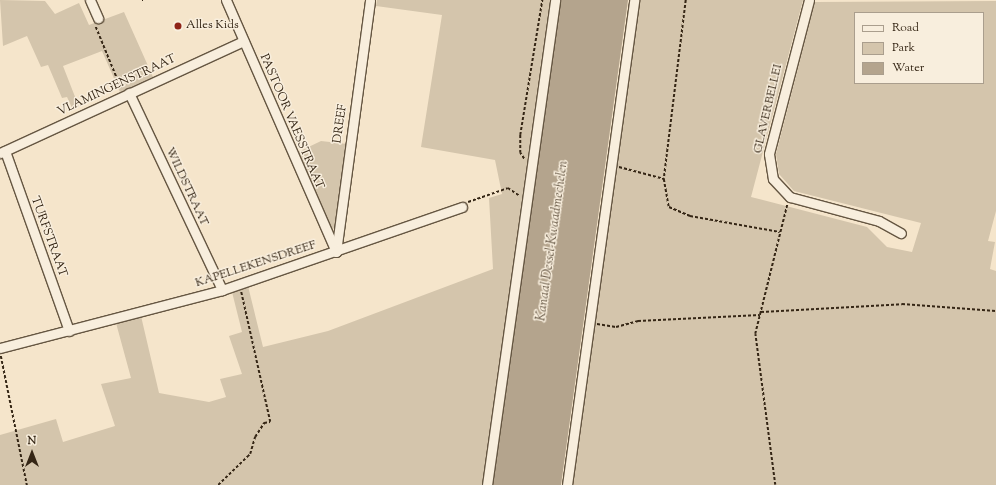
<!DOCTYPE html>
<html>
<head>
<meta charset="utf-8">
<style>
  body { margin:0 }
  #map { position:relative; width:996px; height:485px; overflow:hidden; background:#f5e5cb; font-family:"Sorts Mill Goudy",serif }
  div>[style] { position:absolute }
  .green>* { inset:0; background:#d4c5ac }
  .water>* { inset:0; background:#b4a48d }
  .path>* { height:1.5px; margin-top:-0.75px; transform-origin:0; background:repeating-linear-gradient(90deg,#352615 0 3px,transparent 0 5px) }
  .roads { filter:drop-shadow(1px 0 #655642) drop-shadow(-1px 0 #655642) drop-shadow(0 1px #655642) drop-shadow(0 -1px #655642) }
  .minor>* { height:9px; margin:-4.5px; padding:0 4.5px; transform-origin:4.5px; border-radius:4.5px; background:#f8eedd }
  .dots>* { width:11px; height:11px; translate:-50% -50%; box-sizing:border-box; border:2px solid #f8eedd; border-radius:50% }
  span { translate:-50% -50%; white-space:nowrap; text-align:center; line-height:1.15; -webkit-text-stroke:3px #f8eedd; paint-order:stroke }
  .poi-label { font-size:12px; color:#352615 }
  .left { translate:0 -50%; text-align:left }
  .street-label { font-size:12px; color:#352615 }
  .water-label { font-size:13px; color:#61523f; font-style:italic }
  .legend { position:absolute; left:854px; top:12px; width:130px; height:72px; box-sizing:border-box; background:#f8eedd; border:1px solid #aa9e8d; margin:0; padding:5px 7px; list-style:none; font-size:12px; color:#352615 }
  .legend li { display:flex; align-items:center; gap:8px; height:20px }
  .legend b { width:20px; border:1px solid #aa9e8d }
  .north { position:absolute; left:12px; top:433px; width:40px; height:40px; -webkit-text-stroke:3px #f8eedd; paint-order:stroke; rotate:0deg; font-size:11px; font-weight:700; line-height:16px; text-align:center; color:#352615 }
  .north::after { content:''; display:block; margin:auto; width:14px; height:18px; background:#352615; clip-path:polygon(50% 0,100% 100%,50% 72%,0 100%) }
</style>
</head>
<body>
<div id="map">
  <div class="green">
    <div style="clip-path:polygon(0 0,45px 1px,55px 14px,79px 3px,89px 25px,124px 12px,153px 77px,120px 92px,102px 51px,63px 66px,79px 107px,73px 110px,67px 97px,62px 98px,48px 65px,41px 67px,27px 36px,3px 46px)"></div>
    <div style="clip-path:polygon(377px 0,550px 0,482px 485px,0 485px,0 435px,56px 419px,63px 442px,115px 426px,101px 384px,131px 378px,116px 323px,141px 316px,159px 393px,209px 402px,226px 397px,220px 379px,242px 374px,229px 336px,242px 332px,232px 292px,248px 286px,263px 347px,328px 331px,493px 269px,489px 198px,502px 194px,495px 160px,421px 147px,442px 15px,376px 6px)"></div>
    <div style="clip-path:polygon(evenodd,638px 0,803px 0,751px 197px,867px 227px,887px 247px,912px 252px,921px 223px,794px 191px,779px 174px,776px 154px,815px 2px,996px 1px,996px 211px,988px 241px,995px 242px,990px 269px,996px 271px,996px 485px,572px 485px,638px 0,855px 13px,983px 13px,983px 83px,855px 83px,855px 13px)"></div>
    <div style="clip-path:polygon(321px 141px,347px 144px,335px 228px,329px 230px,296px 153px)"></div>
  </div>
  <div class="water">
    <div style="clip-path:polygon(561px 0,628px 0,561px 485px,493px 485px)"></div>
  </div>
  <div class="path">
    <div style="left:142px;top:0;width:1px"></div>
    <div style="left:686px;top:0;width:180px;rotate:97deg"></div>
    <div style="left:664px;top:179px;width:28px;rotate:80deg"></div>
    <div style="left:669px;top:207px;width:23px;rotate:23deg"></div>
    <div style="left:690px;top:216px;width:91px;rotate:10.1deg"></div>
    <div style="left:96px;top:27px;width:66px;rotate:67.7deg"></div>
    <div style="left:524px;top:159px;width:7px;rotate:-124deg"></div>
    <div style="left:520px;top:153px;width:18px;rotate:-90deg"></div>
    <div style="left:520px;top:135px;width:137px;rotate:-80.7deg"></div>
    <div style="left:619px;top:167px;width:47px;rotate:14.9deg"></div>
    <div style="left:468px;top:202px;width:42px;rotate:-19.3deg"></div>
    <div style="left:508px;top:188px;width:14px;rotate:34deg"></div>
    <div style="left:761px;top:312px;width:141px;rotate:-3.2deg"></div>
    <div style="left:902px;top:304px;width:94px;rotate:4.3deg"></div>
    <div style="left:597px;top:324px;width:19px;rotate:9deg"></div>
    <div style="left:616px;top:327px;width:23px;rotate:-15deg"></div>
    <div style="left:638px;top:321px;width:122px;rotate:-2.8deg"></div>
    <div style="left:1px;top:356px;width:132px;rotate:78.6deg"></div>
    <div style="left:218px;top:485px;width:45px;rotate:-44.1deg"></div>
    <div style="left:250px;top:454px;width:18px;rotate:-74deg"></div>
    <div style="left:255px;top:437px;width:17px;rotate:-57deg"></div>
    <div style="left:264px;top:423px;width:6px;rotate:-9deg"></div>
    <div style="left:270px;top:422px;width:133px;rotate:-102.6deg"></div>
    <div style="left:775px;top:485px;width:152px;rotate:-97.5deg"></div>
    <div style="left:755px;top:334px;width:133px;rotate:-76.1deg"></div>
  </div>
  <div class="roads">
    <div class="minor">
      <div style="left:90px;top:0;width:20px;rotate:66deg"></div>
      <div style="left:226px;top:0;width:275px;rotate:66.4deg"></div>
      <div style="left:809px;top:0;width:159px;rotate:104.6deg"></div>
      <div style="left:769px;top:154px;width:25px;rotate:81deg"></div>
      <div style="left:773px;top:179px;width:25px;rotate:47deg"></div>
      <div style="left:790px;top:197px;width:92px;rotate:15.1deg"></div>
      <div style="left:879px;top:221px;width:25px;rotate:29deg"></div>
      <div style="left:129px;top:93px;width:218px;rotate:64.7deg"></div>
      <div style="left:5px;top:151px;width:191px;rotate:70.4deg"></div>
      <div style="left:0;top:153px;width:268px;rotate:-24.7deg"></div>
      <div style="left:336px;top:252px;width:254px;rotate:-82.3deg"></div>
      <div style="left:0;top:348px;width:229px;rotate:-14.6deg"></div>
      <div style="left:222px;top:290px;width:254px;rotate:-19.1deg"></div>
      <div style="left:487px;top:485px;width:490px;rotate:-82deg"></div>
      <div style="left:567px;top:485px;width:490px;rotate:-82.1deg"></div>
    </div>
  </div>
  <div class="dots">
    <div style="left:178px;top:26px;background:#8f2418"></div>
  </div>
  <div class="poi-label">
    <span class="left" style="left:186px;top:26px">Alles Kids</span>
  </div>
  <div class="street-label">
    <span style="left:117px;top:86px;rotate:-25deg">VLAMINGENSTRAAT</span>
    <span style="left:769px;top:109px;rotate:-77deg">GLAVERBELLEI</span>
    <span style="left:291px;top:122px;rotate:67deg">PASTOOR VAESSTRAAT</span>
    <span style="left:341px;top:124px;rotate:-82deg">DREEF</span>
    <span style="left:186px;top:187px;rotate:65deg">WILDSTRAAT</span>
    <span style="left:48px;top:237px;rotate:70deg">TURFSTRAAT</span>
    <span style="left:256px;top:265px;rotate:-18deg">KAPELLEKENSDREEF</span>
  </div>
  <div class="water-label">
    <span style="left:553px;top:241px;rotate:-82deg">Kanaal Dessel-Kwaadmechelen</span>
  </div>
  <ul class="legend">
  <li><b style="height:5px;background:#f8eedd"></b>Road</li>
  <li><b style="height:11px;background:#d4c5ac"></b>Park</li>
  <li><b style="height:11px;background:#b4a48d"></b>Water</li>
  </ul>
  <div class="north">N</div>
</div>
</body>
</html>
